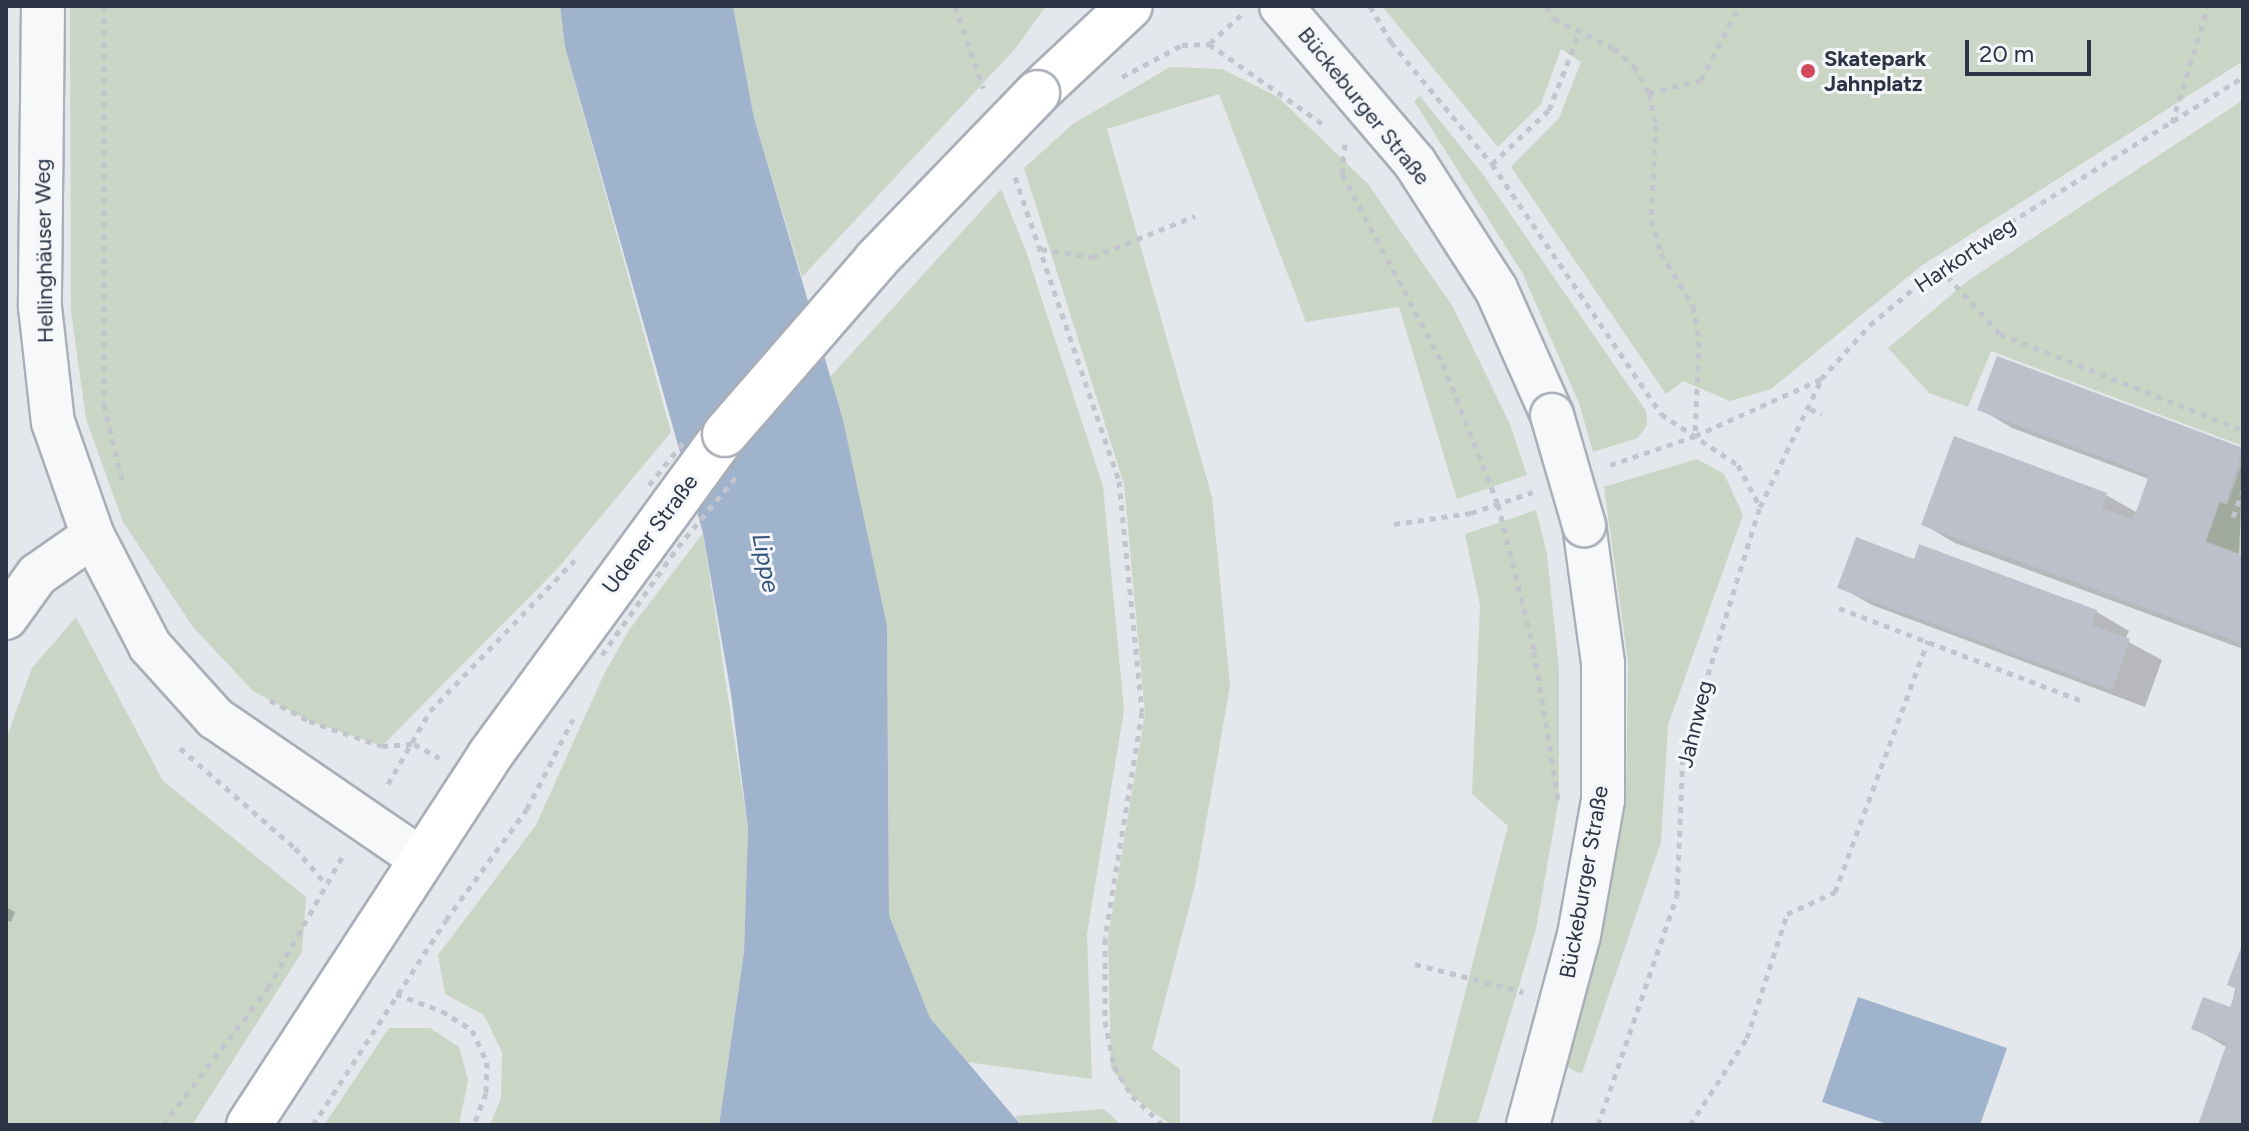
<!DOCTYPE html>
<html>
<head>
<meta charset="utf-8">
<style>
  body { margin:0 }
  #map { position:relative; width:2249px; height:1131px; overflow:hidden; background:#e4e7ec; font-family:Figtree,sans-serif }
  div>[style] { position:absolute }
  .green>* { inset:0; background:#c9d6c5 }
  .water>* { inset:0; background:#9fb4cc }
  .shadow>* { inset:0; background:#0003 }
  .building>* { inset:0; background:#bbc0ca }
  .path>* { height:5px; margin-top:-2.5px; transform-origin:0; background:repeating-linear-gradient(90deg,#c2c5cb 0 6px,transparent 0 12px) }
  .roads { filter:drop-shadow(2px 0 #a9aeb7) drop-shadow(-2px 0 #a9aeb7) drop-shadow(0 2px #a9aeb7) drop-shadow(0 -2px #a9aeb7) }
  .minor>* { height:42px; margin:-21px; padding:0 21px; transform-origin:21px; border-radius:21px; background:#f7f8fa }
  .major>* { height:44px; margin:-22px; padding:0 22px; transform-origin:22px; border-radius:22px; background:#fff }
  .path-bridge>* { height:5px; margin-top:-2.5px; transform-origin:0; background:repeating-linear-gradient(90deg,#c2c5cb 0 6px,transparent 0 12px) }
  .bridges { filter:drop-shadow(2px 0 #a9aeb7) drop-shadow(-2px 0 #a9aeb7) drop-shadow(0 2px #a9aeb7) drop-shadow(0 -2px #a9aeb7) }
  .minor-bridge>* { height:42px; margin:-21px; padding:0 21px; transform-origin:21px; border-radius:21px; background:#f7f8fa }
  .major-bridge>* { height:44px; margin:-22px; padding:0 22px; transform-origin:22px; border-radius:22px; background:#fff }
  .dots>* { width:22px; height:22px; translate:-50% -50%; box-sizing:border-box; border:4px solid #f4f6f9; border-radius:50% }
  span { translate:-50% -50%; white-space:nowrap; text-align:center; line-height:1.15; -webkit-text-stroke:6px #f4f6f9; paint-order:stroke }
  .poi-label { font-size:22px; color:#2b3445; font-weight:700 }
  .left { translate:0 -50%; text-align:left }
  .street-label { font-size:22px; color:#2b3445 }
  .water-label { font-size:24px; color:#34527a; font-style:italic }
  .frame { position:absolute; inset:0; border:8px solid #2b3445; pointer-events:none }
  .scale { position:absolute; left:1965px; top:40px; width:126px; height:36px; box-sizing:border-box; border:4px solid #2b3445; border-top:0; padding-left:10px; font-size:24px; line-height:28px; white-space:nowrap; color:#2b3445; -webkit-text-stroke:6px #f4f6f9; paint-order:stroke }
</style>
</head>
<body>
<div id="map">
  <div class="green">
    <div style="clip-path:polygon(70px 6px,560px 6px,565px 47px,671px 432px,559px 567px,382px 746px,309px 721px,253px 691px,193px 627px,123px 522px,86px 419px,71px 311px)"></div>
    <div style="clip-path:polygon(733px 6px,1046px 6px,1015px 49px,802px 277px,754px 118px)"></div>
    <div style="clip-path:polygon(1382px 6px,2243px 6px,2243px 61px,1921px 266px,1771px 389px,1730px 401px,1683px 381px,1666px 394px,1511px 167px,1559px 118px,1581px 62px,1561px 49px,1541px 104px,1498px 147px)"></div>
    <div style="clip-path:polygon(1170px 67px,1222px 69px,1278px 97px,1368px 184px,1453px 307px,1510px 424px,1527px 475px,1457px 499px,1399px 307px,1306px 322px,1219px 94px,1107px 129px,1212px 497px,1230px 686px,1195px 885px,1152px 1049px,1180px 1069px,1180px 1125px,1171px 1125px,1132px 1096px,1111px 1068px,1108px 938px,1145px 713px,1124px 484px,1024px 168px,1073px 124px)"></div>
    <div style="clip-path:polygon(1420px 96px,1482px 173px,1646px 411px,1647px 425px,1638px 438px,1593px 452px,1579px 403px,1523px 274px,1414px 101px)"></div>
    <div style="clip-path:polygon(2243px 100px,2243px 446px,1991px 351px,1968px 407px,1929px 393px,1888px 348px,1969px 280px)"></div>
    <div style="clip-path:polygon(1001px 189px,1027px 254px,1103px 486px,1124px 710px,1087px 934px,1092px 1079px,967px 1062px,930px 1018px,889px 915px,887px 626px,830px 377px)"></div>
    <div style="clip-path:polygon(1697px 459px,1724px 474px,1743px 515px,1668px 725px,1661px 842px,1582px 1073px,1577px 1072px,1567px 1067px,1601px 941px,1626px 800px,1628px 662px,1604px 487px)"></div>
    <div style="clip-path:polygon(2243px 461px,2243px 555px,2206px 541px,2220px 502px,2227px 505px)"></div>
    <div style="clip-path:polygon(1536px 510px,1547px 554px,1559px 669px,1559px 798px,1536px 929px,1477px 1125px,1431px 1125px,1508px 826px,1472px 794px,1480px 605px,1465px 534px)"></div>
    <div style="clip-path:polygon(703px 533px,748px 828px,744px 952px,719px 1125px,490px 1125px,501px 1098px,502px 1052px,484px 1015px,445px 994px,438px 955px,536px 825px,604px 674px,629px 630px)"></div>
    <div style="clip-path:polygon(76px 617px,163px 781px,306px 897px,302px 952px,192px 1125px,6px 1125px,6px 739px,32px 668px)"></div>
    <div style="clip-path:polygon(389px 1028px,430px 1028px,459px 1047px,468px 1080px,459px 1125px,324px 1125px)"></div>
    <div style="clip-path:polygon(1104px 1109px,1121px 1125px,1021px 1125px,1015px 1116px)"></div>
  </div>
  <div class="water">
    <div style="clip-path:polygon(560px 6px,733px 6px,754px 118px,843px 420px,887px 626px,889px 915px,930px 1018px,1021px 1125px,719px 1125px,744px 952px,748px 828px,731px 694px,703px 533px,565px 47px)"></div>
    <div style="clip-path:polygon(1858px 997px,2007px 1048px,1980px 1125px,1890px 1125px,1822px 1102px)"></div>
  </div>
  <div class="shadow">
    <div style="clip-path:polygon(1999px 358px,2243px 450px,2239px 557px,2243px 558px,2243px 649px,1955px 543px,1923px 524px,2106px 495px,2136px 512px,2149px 479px,2012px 428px,1980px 409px)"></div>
    <div style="clip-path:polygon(1921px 546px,2097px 612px,2129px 631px,2125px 640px,2162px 660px,2145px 707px,1872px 605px,1840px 587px,1915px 561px)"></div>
    <div style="clip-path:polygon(6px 907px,15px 912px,11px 922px,6px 920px)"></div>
    <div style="clip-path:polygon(2243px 947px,2243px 1125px,2200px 1125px,2228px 1048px,2194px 1028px,2231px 1010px)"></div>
  </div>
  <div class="building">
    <div style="clip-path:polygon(1997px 356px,2243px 448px,2226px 503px,2220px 501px,2205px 542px,2243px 556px,2243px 644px,1921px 525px,1954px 436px,2107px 493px,2102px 508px,2131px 519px,2135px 515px,2149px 475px,1977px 410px)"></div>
    <div style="clip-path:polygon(1856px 537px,1914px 559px,1919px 544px,2097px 610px,2092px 625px,2130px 639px,2112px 690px,1837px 588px)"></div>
    <div style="clip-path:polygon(2243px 942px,2243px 1125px,2198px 1125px,2227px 1043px,2191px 1029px,2193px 1024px,2203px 997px,2230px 1007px,2237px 989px,2227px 985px)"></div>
  </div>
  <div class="path">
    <div style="left:104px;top:6px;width:398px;rotate:90deg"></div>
    <div style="left:104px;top:404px;width:83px;rotate:76.8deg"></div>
    <div style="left:955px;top:6px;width:87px;rotate:71.1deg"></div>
    <div style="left:1370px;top:6px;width:42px;rotate:59.7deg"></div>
    <div style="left:1391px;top:42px;width:158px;rotate:50.4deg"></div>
    <div style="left:1492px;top:164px;width:302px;rotate:55.9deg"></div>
    <div style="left:1661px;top:414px;width:92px;rotate:33.5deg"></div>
    <div style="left:1738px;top:465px;width:47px;rotate:62.4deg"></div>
    <div style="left:1546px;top:6px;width:15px;rotate:58deg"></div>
    <div style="left:1554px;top:19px;width:67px;rotate:25.8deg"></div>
    <div style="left:1614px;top:48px;width:27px;rotate:42deg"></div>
    <div style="left:1634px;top:66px;width:31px;rotate:61deg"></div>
    <div style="left:1649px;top:93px;width:33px;rotate:78deg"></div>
    <div style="left:1656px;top:125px;width:95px;rotate:93deg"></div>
    <div style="left:1651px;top:220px;width:34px;rotate:73deg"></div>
    <div style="left:1661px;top:253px;width:62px;rotate:58.9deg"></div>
    <div style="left:1693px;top:306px;width:36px;rotate:80deg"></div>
    <div style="left:1699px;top:341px;width:95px;rotate:92.4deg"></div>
    <div style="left:1241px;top:15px;width:43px;rotate:137.8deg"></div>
    <div style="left:1209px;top:44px;width:139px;rotate:35.1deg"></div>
    <div style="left:1122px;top:77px;width:68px;rotate:-28.1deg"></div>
    <div style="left:1182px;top:45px;width:27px;rotate:-2deg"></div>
    <div style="left:1649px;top:93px;width:54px;rotate:-14deg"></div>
    <div style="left:1701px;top:80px;width:83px;rotate:-62.8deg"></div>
    <div style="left:2172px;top:123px;width:122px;rotate:-72.9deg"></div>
    <div style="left:1345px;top:144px;width:30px;rotate:96deg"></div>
    <div style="left:1342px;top:174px;width:215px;rotate:62deg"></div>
    <div style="left:1443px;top:364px;width:150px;rotate:68.6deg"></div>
    <div style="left:1498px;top:504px;width:151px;rotate:76.2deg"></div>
    <div style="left:1534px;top:651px;width:151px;rotate:80.8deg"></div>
    <div style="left:1492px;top:164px;width:79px;rotate:-43.5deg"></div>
    <div style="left:1549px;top:110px;width:83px;rotate:-68.7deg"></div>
    <div style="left:1015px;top:177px;width:321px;rotate:71.1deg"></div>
    <div style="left:1119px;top:481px;width:232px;rotate:84.3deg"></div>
    <div style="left:1142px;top:712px;width:229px;rotate:99.3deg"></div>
    <div style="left:1105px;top:938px;width:83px;rotate:90deg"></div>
    <div style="left:1105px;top:1021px;width:46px;rotate:78.7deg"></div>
    <div style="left:1114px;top:1066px;width:35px;rotate:59deg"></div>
    <div style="left:1132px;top:1096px;width:42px;rotate:43.1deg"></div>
    <div style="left:1041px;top:249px;width:52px;rotate:8.9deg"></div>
    <div style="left:1092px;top:257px;width:111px;rotate:-21.7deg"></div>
    <div style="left:1939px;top:267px;width:91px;rotate:47.7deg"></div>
    <div style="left:2000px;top:334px;width:261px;rotate:21.6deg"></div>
    <div style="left:1810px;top:409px;width:13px;rotate:23deg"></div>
    <div style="left:1610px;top:465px;width:90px;rotate:-18.8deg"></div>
    <div style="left:1695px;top:436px;width:138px;rotate:-24.3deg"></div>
    <div style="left:1821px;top:379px;width:73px;rotate:-47.8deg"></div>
    <div style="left:1870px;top:325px;width:90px;rotate:-40deg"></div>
    <div style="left:1939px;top:267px;width:358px;rotate:-32deg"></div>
    <div style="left:2233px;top:517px;width:28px;rotate:-69deg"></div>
    <div style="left:1394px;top:524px;width:78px;rotate:-8.1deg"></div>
    <div style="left:1471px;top:513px;width:65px;rotate:-18.7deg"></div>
    <div style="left:1839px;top:608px;width:261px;rotate:20.9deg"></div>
    <div style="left:270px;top:700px;width:44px;rotate:28.3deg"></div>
    <div style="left:309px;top:721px;width:77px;rotate:18.9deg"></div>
    <div style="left:382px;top:746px;width:32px;rotate:-4deg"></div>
    <div style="left:414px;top:744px;width:29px;rotate:29deg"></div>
    <div style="left:180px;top:748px;width:152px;rotate:41deg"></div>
    <div style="left:295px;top:848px;width:46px;rotate:49.4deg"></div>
    <div style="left:388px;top:784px;width:84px;rotate:-60.1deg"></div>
    <div style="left:430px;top:711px;width:209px;rotate:-46.2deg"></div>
    <div style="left:1415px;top:964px;width:112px;rotate:14.5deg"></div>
    <div style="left:396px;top:994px;width:49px;rotate:20.3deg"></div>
    <div style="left:442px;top:1011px;width:36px;rotate:32deg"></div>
    <div style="left:472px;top:1030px;width:35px;rotate:65deg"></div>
    <div style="left:487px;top:1062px;width:31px;rotate:92deg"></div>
    <div style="left:486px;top:1093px;width:34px;rotate:111deg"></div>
    <div style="left:163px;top:1125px;width:173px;rotate:-52.5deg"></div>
    <div style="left:268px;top:988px;width:150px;rotate:-60.5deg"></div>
    <div style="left:313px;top:1125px;width:244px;rotate:-57deg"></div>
    <div style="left:446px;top:920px;width:137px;rotate:-53.9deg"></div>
    <div style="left:527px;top:809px;width:101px;rotate:-62.9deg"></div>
    <div style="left:1598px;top:1125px;width:242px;rotate:-71deg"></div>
    <div style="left:1677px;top:896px;width:141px;rotate:-87.6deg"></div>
    <div style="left:1683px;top:755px;width:260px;rotate:-72.8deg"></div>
    <div style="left:1760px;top:507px;width:141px;rotate:-64.3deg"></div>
    <div style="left:1690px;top:1125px;width:104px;rotate:-56.8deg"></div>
    <div style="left:1747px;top:1038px;width:130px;rotate:-72.1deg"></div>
    <div style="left:1787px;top:914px;width:53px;rotate:-24.6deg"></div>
    <div style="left:1835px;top:892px;width:268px;rotate:-69.7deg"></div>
  </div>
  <div class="roads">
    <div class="minor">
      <div style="left:43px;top:6px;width:301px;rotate:90.6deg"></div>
      <div style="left:40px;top:307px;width:116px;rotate:83.6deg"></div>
      <div style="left:53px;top:422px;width:121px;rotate:70.7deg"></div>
      <div style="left:93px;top:536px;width:124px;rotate:62.6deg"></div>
      <div style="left:150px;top:646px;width:97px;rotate:47.9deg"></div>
      <div style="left:215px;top:718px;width:251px;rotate:34.4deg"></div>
      <div style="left:1281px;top:6px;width:206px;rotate:49.5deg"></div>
      <div style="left:1415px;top:163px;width:150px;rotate:57.3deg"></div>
      <div style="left:1496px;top:289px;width:138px;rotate:66deg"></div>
      <div style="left:6px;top:618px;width:53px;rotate:-54.2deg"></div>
      <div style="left:37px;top:575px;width:68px;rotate:-34.9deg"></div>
      <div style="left:1528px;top:1125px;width:197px;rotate:-75deg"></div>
      <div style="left:1579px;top:935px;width:137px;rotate:-79.9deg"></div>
      <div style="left:1603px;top:800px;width:137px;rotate:-90deg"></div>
      <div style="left:1603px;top:663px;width:139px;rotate:-97.8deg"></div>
    </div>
    <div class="major">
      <div style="left:1037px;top:93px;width:127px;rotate:-43.1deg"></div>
      <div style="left:249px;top:1125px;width:442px;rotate:-56.9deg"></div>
      <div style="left:490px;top:755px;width:398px;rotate:-53.8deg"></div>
    </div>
  </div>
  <div class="path-bridge">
    <div style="left:649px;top:485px;width:54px;rotate:-51deg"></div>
    <div style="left:602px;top:655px;width:132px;rotate:-54.9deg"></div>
    <div style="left:678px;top:547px;width:91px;rotate:-50.4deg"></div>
  </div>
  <div class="bridges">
    <div class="minor-bridge">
      <div style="left:1552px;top:415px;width:115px;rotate:73.8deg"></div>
    </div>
    <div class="major-bridge">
      <div style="left:725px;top:434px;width:230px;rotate:-49deg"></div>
      <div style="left:876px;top:260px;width:232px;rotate:-46deg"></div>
    </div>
  </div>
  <div class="dots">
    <div style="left:1808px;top:71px;background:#d1495b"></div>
  </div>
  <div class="poi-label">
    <span class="left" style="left:1824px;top:71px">Skatepark<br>Jahnplatz</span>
  </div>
  <div class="street-label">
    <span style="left:1364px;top:106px;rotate:51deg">Bückeburger Straße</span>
    <span style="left:44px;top:251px;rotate:-91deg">Hellinghäuser Weg</span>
    <span style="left:1965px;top:255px;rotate:-34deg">Harkortweg</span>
    <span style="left:650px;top:534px;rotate:-53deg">Udener Straße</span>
    <span style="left:1695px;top:724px;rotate:-76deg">Jahnweg</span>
    <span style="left:1584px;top:882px;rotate:-80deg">Bückeburger Straße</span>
  </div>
  <div class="water-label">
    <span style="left:766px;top:563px;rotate:79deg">Lippe</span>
  </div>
  <div class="frame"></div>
  <div class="scale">20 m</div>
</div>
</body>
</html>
